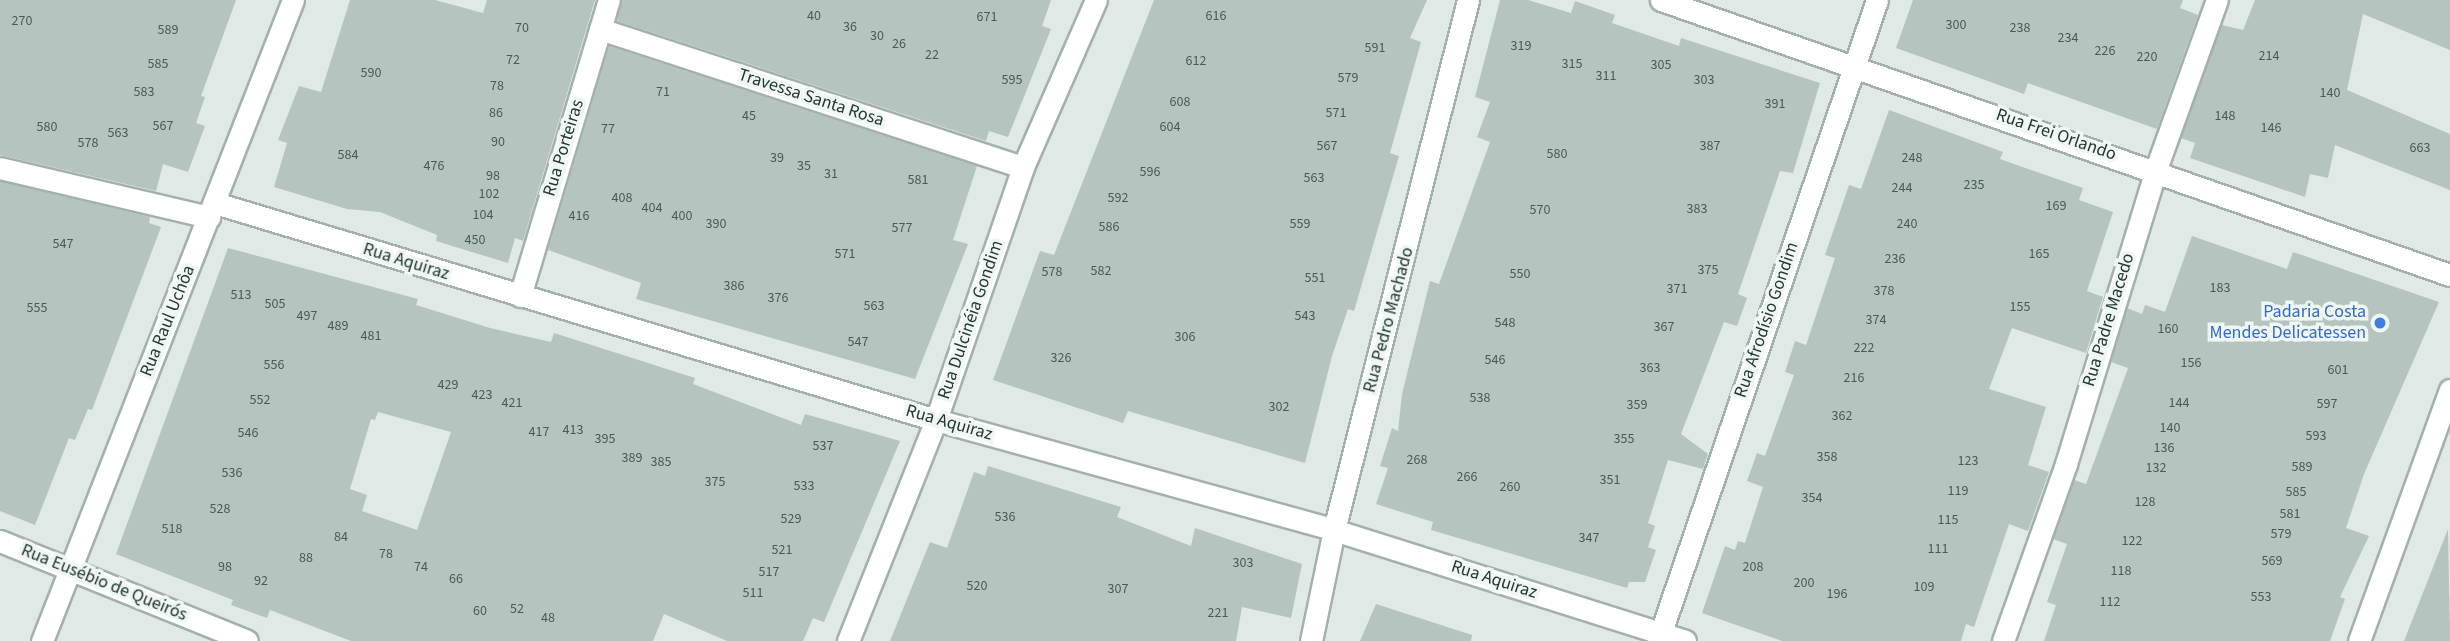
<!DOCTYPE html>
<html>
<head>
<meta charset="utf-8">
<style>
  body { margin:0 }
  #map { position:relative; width:2450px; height:641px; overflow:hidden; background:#dfe9e6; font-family:"Source Sans 3",sans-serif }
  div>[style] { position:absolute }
  .building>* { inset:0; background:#b5c4bf }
  .roads { filter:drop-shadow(2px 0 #a3b0ad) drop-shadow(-2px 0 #a3b0ad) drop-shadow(0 2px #a3b0ad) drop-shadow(0 -2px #a3b0ad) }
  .minor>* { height:21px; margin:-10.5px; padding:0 10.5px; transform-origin:10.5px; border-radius:10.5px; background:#fff }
  .dots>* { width:19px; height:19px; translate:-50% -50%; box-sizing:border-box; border:4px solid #eff6f3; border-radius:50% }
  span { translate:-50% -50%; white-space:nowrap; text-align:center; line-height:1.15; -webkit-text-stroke:7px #eff6f3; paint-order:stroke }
  .number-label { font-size:14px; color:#475b57 }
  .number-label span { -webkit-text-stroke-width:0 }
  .street-label { font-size:18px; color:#223834 }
  .shop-label { font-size:18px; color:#366cbe }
  .right { translate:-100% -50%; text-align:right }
</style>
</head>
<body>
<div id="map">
  <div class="building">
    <div style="clip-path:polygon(0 0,236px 0,201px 96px,205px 97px,196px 123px,205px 126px,188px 172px,163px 164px,156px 191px,0 155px)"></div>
    <div style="clip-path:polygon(350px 0,435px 0,483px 13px,487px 0,595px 0,523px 241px,515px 238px,508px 263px,436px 241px,437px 235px,380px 212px,347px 209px,274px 187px,287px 143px,278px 140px,299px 86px,321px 92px)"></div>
    <div style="clip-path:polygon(622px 0,1051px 0,1042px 26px,1051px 29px,1008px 137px,989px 131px,986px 141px,617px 21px)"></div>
    <div style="clip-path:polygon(1154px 0,1427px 0,1410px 38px,1421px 42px,1390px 153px,1399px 156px,1354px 311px,1348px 309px,1332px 356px,1305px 463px,1128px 411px,1123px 423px,993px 380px,1040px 251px,1054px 255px)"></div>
    <div style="clip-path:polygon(1500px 0,1528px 0,1571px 13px,1575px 1px,1615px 15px,1612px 23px,1679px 46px,1681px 38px,1820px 83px,1793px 173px,1780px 171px,1738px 294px,1747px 298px,1737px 326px,1724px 322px,1681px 434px,1708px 454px,1703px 469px,1668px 460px,1648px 523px,1655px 526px,1648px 547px,1656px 550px,1645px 582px,1629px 582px,1627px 588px,1431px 530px,1433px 522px,1376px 504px,1388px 468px,1380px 466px,1392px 428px,1398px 431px,1402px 394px,1430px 281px,1439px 284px,1490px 142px,1477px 137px,1490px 102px,1475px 97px)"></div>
    <div style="clip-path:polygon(1913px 0,2183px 0,2180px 8px,2198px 15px,2157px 129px,2028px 83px,2024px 94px,1896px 48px)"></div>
    <div style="clip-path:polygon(2255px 0,2450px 0,2450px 50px,2363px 14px,2347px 90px,2450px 134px,2450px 190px,2335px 145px,2328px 178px,2310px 174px,2305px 197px,2190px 158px,2195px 143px,2181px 138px,2222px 25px,2243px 30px)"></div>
    <div style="clip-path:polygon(609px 46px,977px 166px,953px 240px,968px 244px,915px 379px,636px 299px,641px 283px,548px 250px)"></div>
    <div style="clip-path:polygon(1889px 110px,2003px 152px,2000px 159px,2083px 188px,2079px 200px,2113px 212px,2087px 291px,2103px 297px,2086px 353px,2012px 328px,1989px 389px,2046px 407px,2028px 465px,2049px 472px,2028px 531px,2009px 524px,1974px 627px,1966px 624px,1961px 641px,1782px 641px,1702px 613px,1725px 546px,1735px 550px,1738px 541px,1745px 543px,1763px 487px,1747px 481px,1757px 453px,1765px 456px,1794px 375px,1785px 372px,1795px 341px,1806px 345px,1835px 258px,1825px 255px,1849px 185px,1861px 189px)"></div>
    <div style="clip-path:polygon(0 181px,150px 217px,149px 223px,161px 227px,92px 410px,88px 409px,75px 440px,69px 438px,35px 525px,0 511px)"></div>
    <div style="clip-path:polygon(2192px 236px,2287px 269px,2293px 252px,2439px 302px,2364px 474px,2346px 528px,2369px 536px,2340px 597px,2345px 599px,2330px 641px,2044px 641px,2056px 605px,2047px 602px,2067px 544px,2053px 539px,2074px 480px,2086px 484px,2128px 368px,2111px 362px,2127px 308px,2142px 314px,2145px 305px,2165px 312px)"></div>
    <div style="clip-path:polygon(evenodd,228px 248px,418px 299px,416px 305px,490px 328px,551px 342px,554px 333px,695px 378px,693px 384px,801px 425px,805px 414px,900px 441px,824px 622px,813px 618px,803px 641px,727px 641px,664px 614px,653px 641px,351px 641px,270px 610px,267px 618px,231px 605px,233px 600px,116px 554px,228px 248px,378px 412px,451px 432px,417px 530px,362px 511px,367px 495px,350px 489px,371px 419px,375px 420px,378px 412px)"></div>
    <div style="clip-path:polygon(988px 466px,1121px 507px,1117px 517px,1191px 546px,1195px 528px,1302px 564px,1291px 618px,1242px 607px,1236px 641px,890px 641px,930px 542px,947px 548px,974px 472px,985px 476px)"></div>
    <div style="clip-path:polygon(2448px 529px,2450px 641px,2404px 641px)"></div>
    <div style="clip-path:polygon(1376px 604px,1472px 635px,1471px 641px,1360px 641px)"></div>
  </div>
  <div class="roads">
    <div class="minor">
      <div style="left:1661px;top:0;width:836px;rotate:19.22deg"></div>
      <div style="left:600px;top:29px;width:445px;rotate:18.1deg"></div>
      <div style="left:0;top:168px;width:215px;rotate:13.2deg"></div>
      <div style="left:215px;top:203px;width:753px;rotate:16.75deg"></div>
      <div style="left:936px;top:420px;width:413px;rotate:15.4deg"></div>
      <div style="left:1334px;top:530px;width:368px;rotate:17.5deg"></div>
      <div style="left:520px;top:296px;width:309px;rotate:-73.3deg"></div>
      <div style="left:0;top:541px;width:266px;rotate:22deg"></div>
      <div style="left:42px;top:641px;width:688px;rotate:-68.62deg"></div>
      <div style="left:848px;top:641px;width:238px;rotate:-68.3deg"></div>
      <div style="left:936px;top:420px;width:268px;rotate:-71deg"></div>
      <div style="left:1023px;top:167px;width:182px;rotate:-66.4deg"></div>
      <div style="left:1311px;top:641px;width:113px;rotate:-78.3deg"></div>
      <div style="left:1334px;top:530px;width:547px;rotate:-75.81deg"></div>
      <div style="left:1658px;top:641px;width:677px;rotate:-71.14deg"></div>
      <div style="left:2003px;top:641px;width:188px;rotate:-70.4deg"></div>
      <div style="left:2066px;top:464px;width:308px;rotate:-73deg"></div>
      <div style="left:2156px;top:169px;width:180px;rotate:-70.2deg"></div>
      <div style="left:2359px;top:641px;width:267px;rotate:-70.1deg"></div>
    </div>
  </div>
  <div class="dots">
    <div style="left:2380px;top:323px;background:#3f7fe0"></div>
  </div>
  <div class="number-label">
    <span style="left:814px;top:16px">40</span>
    <span style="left:1216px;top:16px">616</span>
    <span style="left:987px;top:17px">671</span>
    <span style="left:22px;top:21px">270</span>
    <span style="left:1956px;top:25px">300</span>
    <span style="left:850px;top:27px">36</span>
    <span style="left:522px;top:28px">70</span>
    <span style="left:2020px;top:28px">238</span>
    <span style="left:168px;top:30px">589</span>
    <span style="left:877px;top:36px">30</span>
    <span style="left:2068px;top:38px">234</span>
    <span style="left:899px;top:44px">26</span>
    <span style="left:1521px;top:46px">319</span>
    <span style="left:1375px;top:48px">591</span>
    <span style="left:2105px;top:51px">226</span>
    <span style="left:932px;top:55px">22</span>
    <span style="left:2269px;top:56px">214</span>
    <span style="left:2147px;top:57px">220</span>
    <span style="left:513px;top:60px">72</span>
    <span style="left:1196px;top:61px">612</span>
    <span style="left:158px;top:64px">585</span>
    <span style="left:1572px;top:64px">315</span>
    <span style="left:1661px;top:65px">305</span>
    <span style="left:371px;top:73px">590</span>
    <span style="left:1606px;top:76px">311</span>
    <span style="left:1348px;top:78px">579</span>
    <span style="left:1012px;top:80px">595</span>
    <span style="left:1704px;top:80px">303</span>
    <span style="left:497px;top:86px">78</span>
    <span style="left:144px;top:92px">583</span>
    <span style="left:663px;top:92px">71</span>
    <span style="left:2330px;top:93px">140</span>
    <span style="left:1180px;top:102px">608</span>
    <span style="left:1775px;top:104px">391</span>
    <span style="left:496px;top:113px">86</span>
    <span style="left:1336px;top:113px">571</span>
    <span style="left:749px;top:116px">45</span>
    <span style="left:2225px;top:116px">148</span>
    <span style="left:163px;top:126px">567</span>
    <span style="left:47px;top:127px">580</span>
    <span style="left:1170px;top:127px">604</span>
    <span style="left:2271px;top:128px">146</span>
    <span style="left:608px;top:129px">77</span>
    <span style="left:118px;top:133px">563</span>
    <span style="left:498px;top:142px">90</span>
    <span style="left:88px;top:143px">578</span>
    <span style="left:1327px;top:146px">567</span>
    <span style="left:1710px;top:146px">387</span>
    <span style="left:2420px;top:148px">663</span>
    <span style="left:1557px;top:154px">580</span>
    <span style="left:348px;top:155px">584</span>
    <span style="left:777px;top:158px">39</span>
    <span style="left:1912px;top:158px">248</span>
    <span style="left:434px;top:166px">476</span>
    <span style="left:804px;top:166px">35</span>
    <span style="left:1150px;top:172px">596</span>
    <span style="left:831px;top:174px">31</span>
    <span style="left:493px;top:176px">98</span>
    <span style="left:1314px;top:178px">563</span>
    <span style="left:918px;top:180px">581</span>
    <span style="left:1974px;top:185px">235</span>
    <span style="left:1902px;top:188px">244</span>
    <span style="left:489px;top:194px">102</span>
    <span style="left:622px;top:198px">408</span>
    <span style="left:1118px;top:198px">592</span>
    <span style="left:2056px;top:206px">169</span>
    <span style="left:652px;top:208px">404</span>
    <span style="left:1697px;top:209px">383</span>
    <span style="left:1540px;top:210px">570</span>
    <span style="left:483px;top:215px">104</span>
    <span style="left:579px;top:216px">416</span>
    <span style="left:682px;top:216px">400</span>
    <span style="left:716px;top:224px">390</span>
    <span style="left:1300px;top:224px">559</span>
    <span style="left:1907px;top:224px">240</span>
    <span style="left:1109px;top:227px">586</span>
    <span style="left:902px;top:228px">577</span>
    <span style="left:475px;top:240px">450</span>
    <span style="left:63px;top:244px">547</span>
    <span style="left:845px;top:254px">571</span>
    <span style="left:2039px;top:254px">165</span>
    <span style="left:1895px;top:259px">236</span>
    <span style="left:1708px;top:270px">375</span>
    <span style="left:1101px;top:271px">582</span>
    <span style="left:1052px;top:272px">578</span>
    <span style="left:1520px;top:274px">550</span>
    <span style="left:1315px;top:278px">551</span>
    <span style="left:734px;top:286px">386</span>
    <span style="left:2220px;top:288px">183</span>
    <span style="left:1677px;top:289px">371</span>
    <span style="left:1884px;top:291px">378</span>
    <span style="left:241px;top:295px">513</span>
    <span style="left:778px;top:298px">376</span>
    <span style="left:275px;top:304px">505</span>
    <span style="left:874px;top:306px">563</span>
    <span style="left:2020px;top:307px">155</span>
    <span style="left:37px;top:308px">555</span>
    <span style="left:307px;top:316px">497</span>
    <span style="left:1305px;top:316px">543</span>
    <span style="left:1876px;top:320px">374</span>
    <span style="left:1505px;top:323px">548</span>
    <span style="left:338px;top:326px">489</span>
    <span style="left:1664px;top:327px">367</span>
    <span style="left:2168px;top:329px">160</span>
    <span style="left:371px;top:336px">481</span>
    <span style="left:1185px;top:337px">306</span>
    <span style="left:858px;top:342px">547</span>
    <span style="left:1864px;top:348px">222</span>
    <span style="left:1061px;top:358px">326</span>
    <span style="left:1495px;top:360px">546</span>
    <span style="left:2191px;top:363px">156</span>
    <span style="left:274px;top:365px">556</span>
    <span style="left:1650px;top:368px">363</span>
    <span style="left:2338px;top:370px">601</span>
    <span style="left:1854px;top:378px">216</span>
    <span style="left:448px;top:385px">429</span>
    <span style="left:482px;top:395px">423</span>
    <span style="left:1480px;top:398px">538</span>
    <span style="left:260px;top:400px">552</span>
    <span style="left:512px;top:403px">421</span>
    <span style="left:2179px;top:403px">144</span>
    <span style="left:2327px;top:404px">597</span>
    <span style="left:1637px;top:405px">359</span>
    <span style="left:1279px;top:407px">302</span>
    <span style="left:1842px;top:416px">362</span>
    <span style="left:2170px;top:428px">140</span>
    <span style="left:573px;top:430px">413</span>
    <span style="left:539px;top:432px">417</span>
    <span style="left:248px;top:433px">546</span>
    <span style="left:2316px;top:436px">593</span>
    <span style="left:605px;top:439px">395</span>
    <span style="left:1624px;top:439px">355</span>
    <span style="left:823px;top:446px">537</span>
    <span style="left:2164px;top:448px">136</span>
    <span style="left:1827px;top:457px">358</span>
    <span style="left:632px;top:458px">389</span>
    <span style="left:1417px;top:460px">268</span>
    <span style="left:1968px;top:461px">123</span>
    <span style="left:661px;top:462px">385</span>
    <span style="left:2302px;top:467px">589</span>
    <span style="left:2156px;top:468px">132</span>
    <span style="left:232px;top:473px">536</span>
    <span style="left:1467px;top:477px">266</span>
    <span style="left:1610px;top:480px">351</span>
    <span style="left:715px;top:482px">375</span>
    <span style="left:804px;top:486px">533</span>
    <span style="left:1510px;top:487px">260</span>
    <span style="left:1958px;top:491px">119</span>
    <span style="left:2296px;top:492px">585</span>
    <span style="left:1812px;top:498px">354</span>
    <span style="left:2145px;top:502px">128</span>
    <span style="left:220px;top:509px">528</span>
    <span style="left:2290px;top:514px">581</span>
    <span style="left:1005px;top:517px">536</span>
    <span style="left:791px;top:519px">529</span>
    <span style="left:1948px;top:520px">115</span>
    <span style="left:172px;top:529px">518</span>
    <span style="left:2281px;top:534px">579</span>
    <span style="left:341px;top:537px">84</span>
    <span style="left:1589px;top:538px">347</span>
    <span style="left:2132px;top:541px">122</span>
    <span style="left:1938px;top:549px">111</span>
    <span style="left:782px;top:550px">521</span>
    <span style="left:386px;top:554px">78</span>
    <span style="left:306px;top:558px">88</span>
    <span style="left:2272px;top:561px">569</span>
    <span style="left:1243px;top:563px">303</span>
    <span style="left:225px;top:567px">98</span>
    <span style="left:421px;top:567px">74</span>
    <span style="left:1753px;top:567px">208</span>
    <span style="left:2121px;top:571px">118</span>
    <span style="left:769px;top:572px">517</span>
    <span style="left:456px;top:579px">66</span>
    <span style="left:261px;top:581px">92</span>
    <span style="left:1804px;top:583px">200</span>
    <span style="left:977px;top:586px">520</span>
    <span style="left:1924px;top:587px">109</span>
    <span style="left:1118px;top:589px">307</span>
    <span style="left:753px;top:593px">511</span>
    <span style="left:1837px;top:594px">196</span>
    <span style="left:2261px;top:597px">553</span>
    <span style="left:2110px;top:602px">112</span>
    <span style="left:517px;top:609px">52</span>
    <span style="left:480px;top:611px">60</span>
    <span style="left:1218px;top:613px">221</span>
    <span style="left:548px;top:618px">48</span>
  </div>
  <div class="street-label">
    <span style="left:811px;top:98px;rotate:18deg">Travessa Santa Rosa</span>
    <span style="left:2056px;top:135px;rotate:19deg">Rua Frei Orlando</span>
    <span style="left:564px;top:148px;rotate:-73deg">Rua Porteiras</span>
    <span style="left:406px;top:262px;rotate:17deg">Rua Aquiraz</span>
    <span style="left:971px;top:320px;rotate:-71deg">Rua Dulcinéia Gondim</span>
    <span style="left:1389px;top:320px;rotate:-75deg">Rua Pedro Machado</span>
    <span style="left:1767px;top:320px;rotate:-71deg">Rua Afrodísio Gondim</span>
    <span style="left:2109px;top:320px;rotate:-73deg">Rua Padre Macedo</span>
    <span style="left:168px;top:321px;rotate:-68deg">Rua Raul Uchôa</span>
    <span style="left:949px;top:423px;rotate:16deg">Rua Aquiraz</span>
    <span style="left:1494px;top:580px;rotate:18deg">Rua Aquiraz</span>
    <span style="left:104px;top:583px;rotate:22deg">Rua Eusébio de Queirós</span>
  </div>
  <div class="shop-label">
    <span class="right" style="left:2366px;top:323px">Padaria Costa<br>Mendes Delicatessen</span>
  </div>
</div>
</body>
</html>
